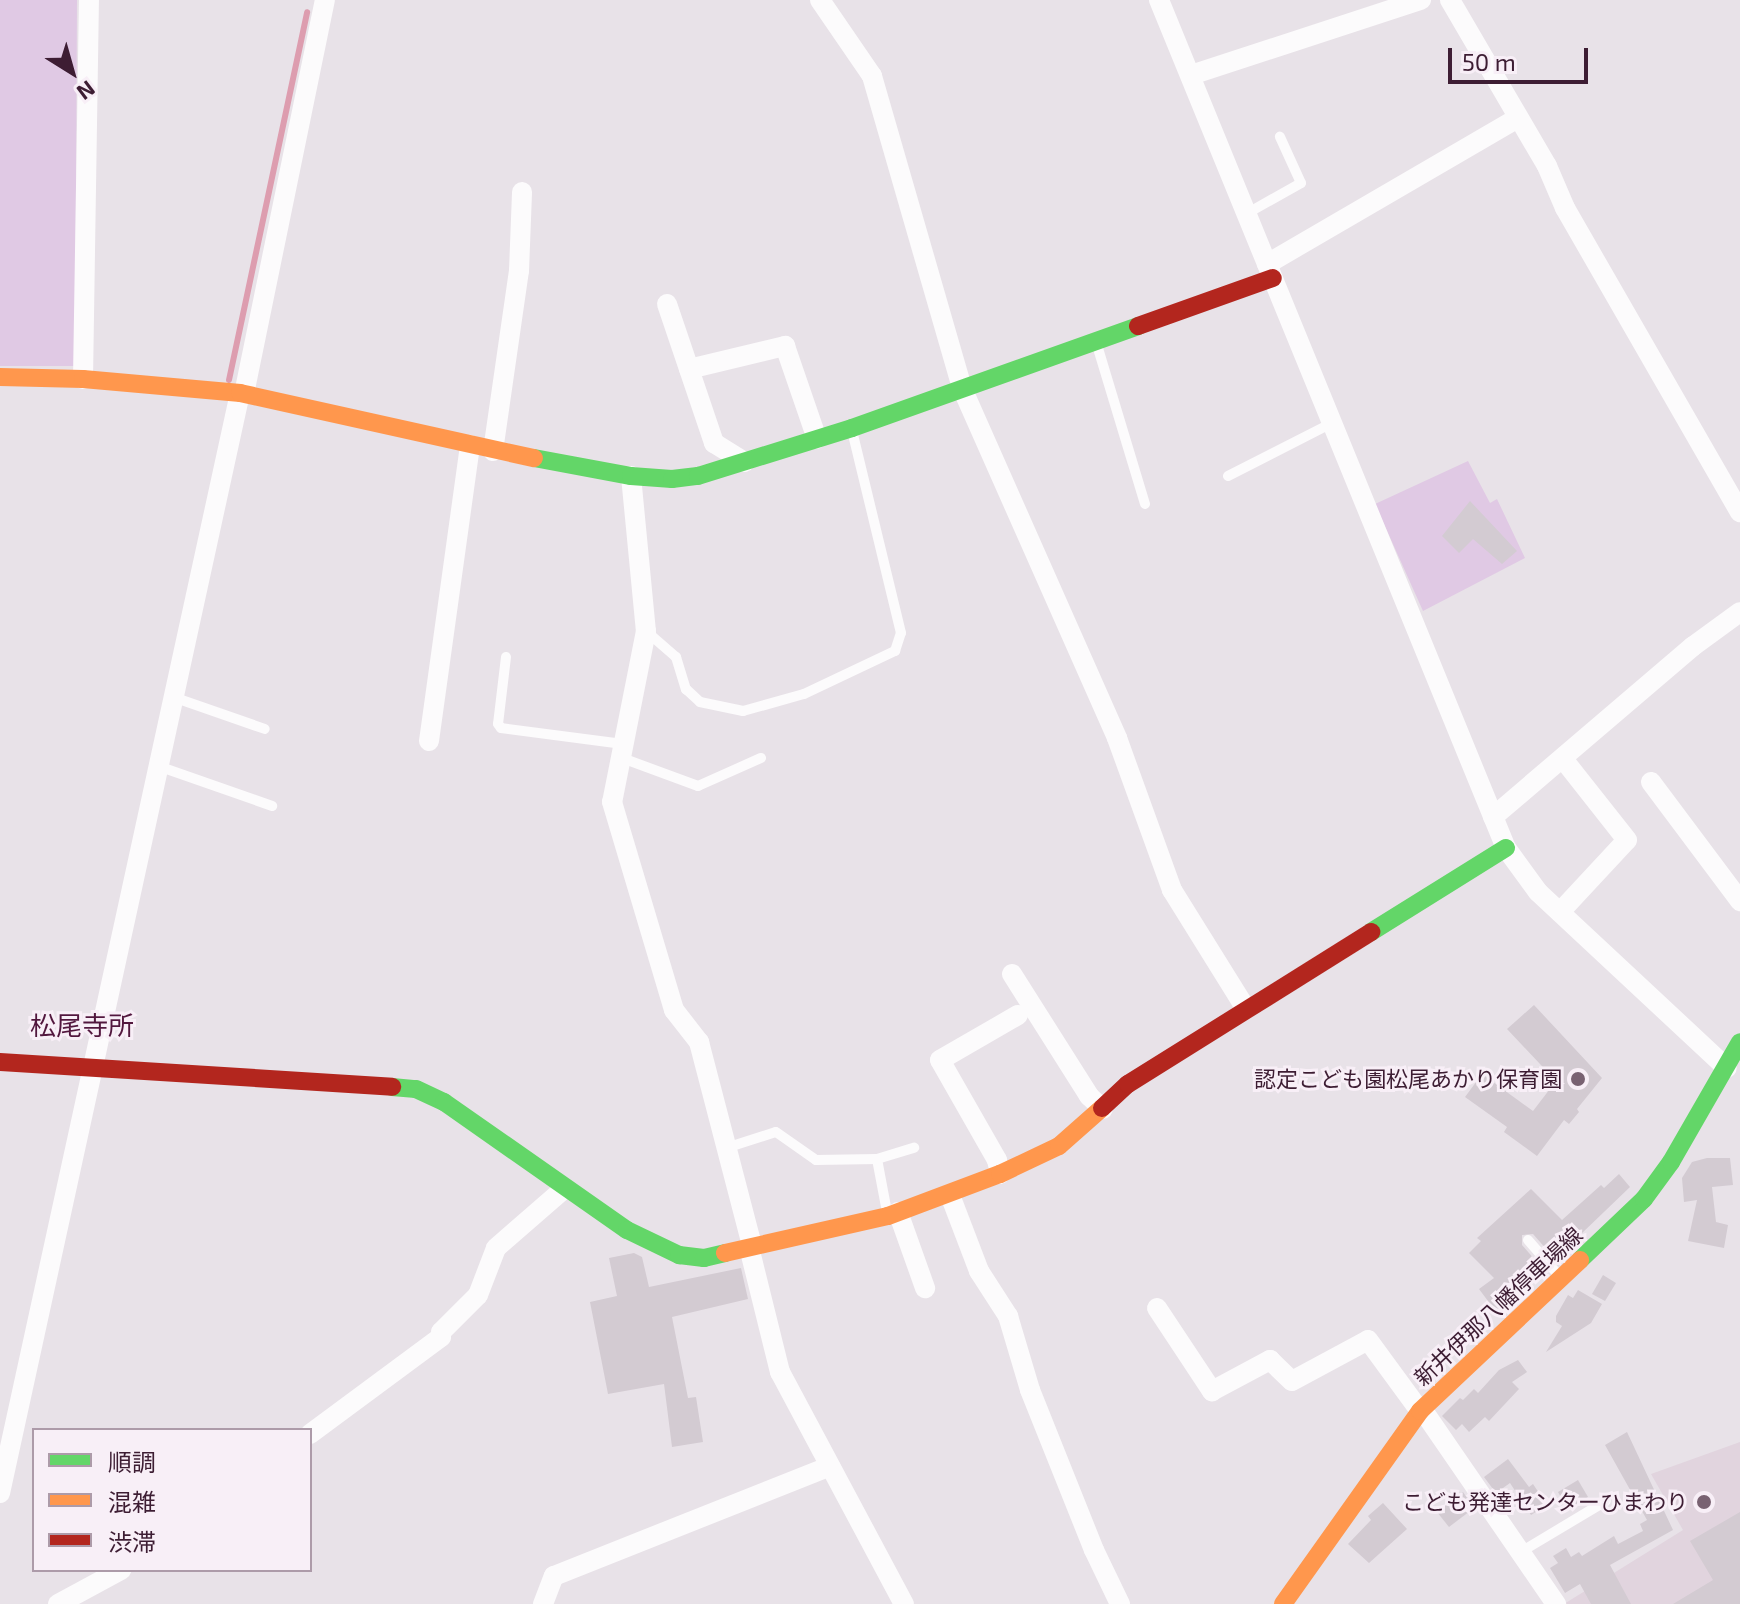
<!DOCTYPE html>
<html>
<head>
<meta charset="utf-8">
<style>
  body { margin:0 }
  #map { position:relative; width:1740px; height:1604px; overflow:hidden; background:#e8e2e8; font-family:"Exo 2","Noto Sans JP",sans-serif }
  div>[style] { position:absolute }
  .built>* { inset:0; background:#e1d4de }
  .green>* { inset:0; background:#e0c9e4 }
  .stream>* { height:6px; margin:-3px; padding:0 3px; transform-origin:3px; border-radius:3px; background:#dd9daf }
  .building>* { inset:0; background:#d3cbd2 }
  .lane>* { height:10px; margin:-5px; padding:0 5px; transform-origin:5px; border-radius:5px; background:#fcfbfc }
  .street>* { height:20px; margin:-10px; padding:0 10px; transform-origin:10px; border-radius:10px; background:#fcfbfc }
  .fast>* { height:18px; margin:-9px; padding:0 9px; transform-origin:9px; border-radius:9px; background:#63d668 }
  .slow>* { height:18px; margin:-9px; padding:0 9px; transform-origin:9px; border-radius:9px; background:#ff974d }
  .jam>* { height:18px; margin:-9px; padding:0 9px; transform-origin:9px; border-radius:9px; background:#b3261e }
  .dots>* { width:22px; height:22px; translate:-50% -50%; box-sizing:border-box; border:4px solid #f8eff7; border-radius:50% }
  span { translate:-50% -50%; white-space:nowrap; text-align:center; line-height:1.15; -webkit-text-stroke:6px #f8eff7; paint-order:stroke }
  .poi-label { font-size:22px; color:#3d1d33 }
  .right { translate:-100% -50%; text-align:right }
  .street-label { font-size:22px; color:#3d1d33 }
  .quarter-label { font-size:26px; color:#52173e }
  .legend { position:absolute; left:32px; top:1428px; width:280px; height:144px; box-sizing:border-box; background:#f8eff7; border:2px solid #ad9ba9; margin:0; padding:10px 14px; list-style:none; font-size:24px; color:#3d1d33 }
  .legend li { display:flex; align-items:center; gap:16px; height:40px }
  .legend b { width:40px; border:2px solid #ad9ba9 }
  .north { position:absolute; left:32px; top:32px; width:80px; height:80px; -webkit-text-stroke:6px #f8eff7; paint-order:stroke; rotate:143deg; font-size:22px; font-weight:700; line-height:32px; text-align:center; color:#3d1d33 }
  .north::after { content:''; display:block; margin:auto; width:28px; height:36px; background:#3d1d33; clip-path:polygon(50% 0,100% 100%,50% 72%,0 100%) }
  .scale { position:absolute; left:1448px; top:48px; width:140px; height:36px; box-sizing:border-box; border:4px solid #3d1d33; border-top:0; padding-left:10px; font-size:24px; line-height:28px; white-space:nowrap; color:#3d1d33; -webkit-text-stroke:6px #f8eff7; paint-order:stroke }
</style>
</head>
<body>
<div id="map">
  <div class="built">
    <div style="clip-path:polygon(1740px 1442px,1740px 1604px,1564px 1604px,1683px 1530px,1651px 1474px)"></div>
  </div>
  <div class="green">
    <div style="clip-path:polygon(0 0,77px 0,75px 366px,0 366px)"></div>
    <div style="clip-path:polygon(1468px 461px,1490px 503px,1497px 499px,1525px 558px,1423px 611px,1375px 504px)"></div>
  </div>
  <div class="stream">
    <div style="left:229px;top:380px;width:376px;rotate:-78deg"></div>
  </div>
  <div class="building">
    <div style="clip-path:polygon(1470px 501px,1517px 551px,1502px 564px,1473px 539px,1459px 553px,1442px 536px)"></div>
    <div style="clip-path:polygon(1534px 1005px,1602px 1078px,1577px 1109px,1579px 1112px,1569px 1124px,1564px 1120px,1537px 1156px,1504px 1132px,1507px 1127px,1465px 1097px,1482px 1074px,1533px 1111px,1556px 1081px,1507px 1029px)"></div>
    <div style="clip-path:polygon(1707px 1158px,1730px 1158px,1733px 1185px,1712px 1187px,1716px 1222px,1728px 1225px,1724px 1248px,1688px 1241px,1697px 1200px,1684px 1202px,1682px 1178px,1692px 1162px)"></div>
    <div style="clip-path:polygon(1619px 1174px,1630px 1187px,1555px 1259px,1533px 1234px,1522px 1235px,1522px 1245px,1542px 1268px,1497px 1313px,1479px 1289px,1494px 1278px,1469px 1253px,1481px 1241px,1477px 1238px,1531px 1189px,1562px 1220px,1601px 1185px,1604px 1188px)"></div>
    <div style="clip-path:polygon(634px 1253px,642px 1257px,649px 1287px,741px 1268px,748px 1299px,672px 1317px,688px 1398px,696px 1397px,703px 1442px,672px 1447px,664px 1384px,608px 1394px,590px 1302px,617px 1296px,609px 1258px)"></div>
    <div style="clip-path:polygon(1603px 1275px,1616px 1283px,1605px 1301px,1592px 1294px)"></div>
    <div style="clip-path:polygon(1578px 1290px,1602px 1304px,1591px 1323px,1546px 1352px,1562px 1326px,1556px 1322px,1556px 1316px,1568px 1295px,1573px 1298px)"></div>
    <div style="clip-path:polygon(1518px 1360px,1527px 1372px,1512px 1382px,1519px 1389px,1489px 1421px,1485px 1417px,1469px 1432px,1462px 1424px,1456px 1430px,1442px 1416px,1460px 1398px,1463px 1400px,1474px 1389px,1478px 1393px,1499px 1370px)"></div>
    <div style="clip-path:polygon(1627px 1432px,1673px 1530px,1610px 1565px,1631px 1604px,1591px 1604px,1580px 1584px,1565px 1593px,1550px 1568px,1558px 1563px,1553px 1556px,1566px 1548px,1571px 1557px,1579px 1552px,1582px 1556px,1614px 1536px,1618px 1544px,1643px 1531px,1640px 1524px,1647px 1520px,1605px 1445px)"></div>
    <div style="clip-path:polygon(1508px 1459px,1529px 1487px,1533px 1484px,1547px 1505px,1531px 1515px,1510px 1483px,1496px 1493px,1484px 1477px)"></div>
    <div style="clip-path:polygon(1578px 1480px,1588px 1497px,1568px 1509px,1558px 1492px)"></div>
    <div style="clip-path:polygon(1463px 1492px,1474px 1508px,1449px 1527px,1437px 1512px)"></div>
    <div style="clip-path:polygon(1383px 1503px,1407px 1529px,1369px 1563px,1348px 1544px,1371px 1520px,1368px 1516px)"></div>
    <div style="clip-path:polygon(1740px 1512px,1740px 1604px,1673px 1604px,1713px 1580px,1690px 1541px)"></div>
  </div>
  <div class="lane">
    <div style="left:1246px;top:214px;width:63px;rotate:-29.4deg"></div>
    <div style="left:1301px;top:183px;width:51px;rotate:-114.5deg"></div>
    <div style="left:1097px;top:345px;width:166px;rotate:73.2deg"></div>
    <div style="left:1228px;top:476px;width:117px;rotate:-27deg"></div>
    <div style="left:646px;top:631px;width:40px;rotate:41deg"></div>
    <div style="left:676px;top:657px;width:34px;rotate:73deg"></div>
    <div style="left:686px;top:689px;width:19px;rotate:43deg"></div>
    <div style="left:700px;top:702px;width:44px;rotate:11.8deg"></div>
    <div style="left:743px;top:711px;width:63px;rotate:-15.6deg"></div>
    <div style="left:804px;top:694px;width:101px;rotate:-25.3deg"></div>
    <div style="left:895px;top:651px;width:19px;rotate:-72deg"></div>
    <div style="left:901px;top:633px;width:209px;rotate:-103.6deg"></div>
    <div style="left:506px;top:657px;width:67px;rotate:96.8deg"></div>
    <div style="left:498px;top:724px;width:5px;rotate:53deg"></div>
    <div style="left:501px;top:728px;width:123px;rotate:7.5deg"></div>
    <div style="left:173px;top:697px;width:97px;rotate:19.2deg"></div>
    <div style="left:622px;top:758px;width:81px;rotate:20.2deg"></div>
    <div style="left:698px;top:786px;width:69px;rotate:-24deg"></div>
    <div style="left:158px;top:766px;width:121px;rotate:19.3deg"></div>
    <div style="left:729px;top:1147px;width:49px;rotate:-17.7deg"></div>
    <div style="left:776px;top:1132px;width:49px;rotate:35deg"></div>
    <div style="left:816px;top:1160px;width:61px;rotate:-0.9deg"></div>
    <div style="left:877px;top:1159px;width:39px;rotate:-17deg"></div>
    <div style="left:877px;top:1159px;width:54px;rotate:79.3deg"></div>
    <div style="left:1528px;top:1240px;width:49px;rotate:49.1deg"></div>
    <div style="left:1519px;top:1553px;width:101px;rotate:-30.9deg"></div>
  </div>
  <div class="street">
    <div style="left:820px;top:0;width:92px;rotate:55.6deg"></div>
    <div style="left:872px;top:76px;width:325px;rotate:73.9deg"></div>
    <div style="left:962px;top:388px;width:383px;rotate:66.1deg"></div>
    <div style="left:1117px;top:738px;width:162px;rotate:70.1deg"></div>
    <div style="left:1172px;top:890px;width:140px;rotate:58.1deg"></div>
    <div style="left:1159px;top:0;width:916px;rotate:67.75deg"></div>
    <div style="left:1506px;top:848px;width:54px;rotate:54deg"></div>
    <div style="left:1538px;top:892px;width:258px;rotate:43deg"></div>
    <div style="left:1450px;top:0;width:192px;rotate:59.7deg"></div>
    <div style="left:1547px;top:166px;width:46px;rotate:66.8deg"></div>
    <div style="left:1565px;top:208px;width:351px;rotate:60.1deg"></div>
    <div style="left:1191px;top:75px;width:242px;rotate:-18.1deg"></div>
    <div style="left:1267px;top:264px;width:290px;rotate:-30.2deg"></div>
    <div style="left:667px;top:304px;width:147px;rotate:71.3deg"></div>
    <div style="left:714px;top:443px;width:36px;rotate:32deg"></div>
    <div style="left:689px;top:369px;width:99px;rotate:-13.5deg"></div>
    <div style="left:785px;top:346px;width:98px;rotate:71deg"></div>
    <div style="left:83px;top:379px;width:379px;rotate:-89.1deg"></div>
    <div style="left:244px;top:394px;width:402px;rotate:-78.4deg"></div>
    <div style="left:493px;top:451px;width:182px;rotate:-81.8deg"></div>
    <div style="left:519px;top:271px;width:79px;rotate:-87.8deg"></div>
    <div style="left:631px;top:476px;width:156px;rotate:84.5deg"></div>
    <div style="left:646px;top:631px;width:174px;rotate:101.2deg"></div>
    <div style="left:612px;top:802px;width:217px;rotate:73.4deg"></div>
    <div style="left:674px;top:1010px;width:41px;rotate:52deg"></div>
    <div style="left:699px;top:1042px;width:211px;rotate:75.4deg"></div>
    <div style="left:429px;top:741px;width:299px;rotate:-82.1deg"></div>
    <div style="left:1651px;top:782px;width:149px;rotate:53.2deg"></div>
    <div style="left:1493px;top:817px;width:262px;rotate:-40.5deg"></div>
    <div style="left:1692px;top:647px;width:59px;rotate:-36.1deg"></div>
    <div style="left:1560px;top:912px;width:98px;rotate:-47.1deg"></div>
    <div style="left:1627px;top:840px;width:103px;rotate:-128.3deg"></div>
    <div style="left:1012px;top:974px;width:144px;rotate:57.7deg"></div>
    <div style="left:1089px;top:1096px;width:19px;rotate:43deg"></div>
    <div style="left:1000px;top:1174px;width:14px;rotate:-102deg"></div>
    <div style="left:997px;top:1160px;width:115px;rotate:-119.7deg"></div>
    <div style="left:940px;top:1060px;width:90px;rotate:-30deg"></div>
    <div style="left:950px;top:1195px;width:81px;rotate:69.1deg"></div>
    <div style="left:979px;top:1271px;width:54px;rotate:57.2deg"></div>
    <div style="left:1008px;top:1316px;width:77px;rotate:73.4deg"></div>
    <div style="left:1030px;top:1390px;width:172px;rotate:68.2deg"></div>
    <div style="left:1094px;top:1550px;width:60px;rotate:64.3deg"></div>
    <div style="left:898px;top:1212px;width:81px;rotate:70.4deg"></div>
    <div style="left:749px;top:1247px;width:129px;rotate:76.1deg"></div>
    <div style="left:780px;top:1372px;width:263px;rotate:61.9deg"></div>
    <div style="left:1157px;top:1308px;width:100px;rotate:56.5deg"></div>
    <div style="left:1212px;top:1391px;width:66px;rotate:-28.1deg"></div>
    <div style="left:1270px;top:1360px;width:30px;rotate:44deg"></div>
    <div style="left:1292px;top:1381px;width:86px;rotate:-28.3deg"></div>
    <div style="left:1368px;top:1340px;width:88px;rotate:53.8deg"></div>
    <div style="left:1422px;top:1409px;width:237px;rotate:55.5deg"></div>
    <div style="left:310px;top:1434px;width:163px;rotate:-36.5deg"></div>
    <div style="left:441px;top:1337px;width:5px;rotate:-90deg"></div>
    <div style="left:441px;top:1332px;width:52px;rotate:-45deg"></div>
    <div style="left:478px;top:1295px;width:50px;rotate:-69deg"></div>
    <div style="left:496px;top:1248px;width:91px;rotate:-41deg"></div>
    <div style="left:0;top:1493px;width:1126px;rotate:-77.69deg"></div>
    <div style="left:58px;top:1604px;width:72px;rotate:-28.4deg"></div>
    <div style="left:543px;top:1604px;width:30px;rotate:-69deg"></div>
    <div style="left:554px;top:1576px;width:297px;rotate:-21.7deg"></div>
  </div>
  <div class="fast">
    <div style="left:534px;top:458px;width:99px;rotate:10.5deg"></div>
    <div style="left:631px;top:476px;width:41px;rotate:4.2deg"></div>
    <div style="left:672px;top:479px;width:26px;rotate:-7deg"></div>
    <div style="left:698px;top:476px;width:161px;rotate:-17.3deg"></div>
    <div style="left:852px;top:428px;width:304px;rotate:-19.6deg"></div>
    <div style="left:1371px;top:932px;width:159px;rotate:-31.9deg"></div>
    <div style="left:392px;top:1087px;width:24px;rotate:5deg"></div>
    <div style="left:416px;top:1089px;width:31px;rotate:25deg"></div>
    <div style="left:444px;top:1102px;width:223px;rotate:35deg"></div>
    <div style="left:627px;top:1230px;width:58px;rotate:25.7deg"></div>
    <div style="left:679px;top:1255px;width:25px;rotate:7deg"></div>
    <div style="left:704px;top:1258px;width:22px;rotate:-13deg"></div>
    <div style="left:1580px;top:1260px;width:88px;rotate:-43.6deg"></div>
    <div style="left:1644px;top:1199px;width:46px;rotate:-53.9deg"></div>
    <div style="left:1671px;top:1162px;width:138px;rotate:-60.1deg"></div>
  </div>
  <div class="slow">
    <div style="left:0;top:377px;width:83px;rotate:1.4deg"></div>
    <div style="left:83px;top:379px;width:158px;rotate:5.1deg"></div>
    <div style="left:240px;top:393px;width:301px;rotate:12.5deg"></div>
    <div style="left:725px;top:1253px;width:167px;rotate:-12.8deg"></div>
    <div style="left:888px;top:1216px;width:120px;rotate:-20.6deg"></div>
    <div style="left:1000px;top:1174px;width:65px;rotate:-25.4deg"></div>
    <div style="left:1059px;top:1146px;width:57px;rotate:-41.5deg"></div>
    <div style="left:1283px;top:1604px;width:237px;rotate:-54.6deg"></div>
    <div style="left:1420px;top:1411px;width:220px;rotate:-43.3deg"></div>
  </div>
  <div class="jam">
    <div style="left:1138px;top:326px;width:143px;rotate:-19.6deg"></div>
    <div style="left:0;top:1062px;width:393px;rotate:3.6deg"></div>
    <div style="left:1102px;top:1108px;width:35px;rotate:-43deg"></div>
    <div style="left:1128px;top:1084px;width:287px;rotate:-32deg"></div>
  </div>
  <div class="dots">
    <div style="left:1578px;top:1079px;background:#796272"></div>
    <div style="left:1704px;top:1502px;background:#796272"></div>
  </div>
  <div class="poi-label">
    <span class="right" style="left:1562px;top:1079px">認定こども園松尾あかり保育園</span>
    <span class="right" style="left:1688px;top:1502px">こども発達センターひまわり</span>
  </div>
  <div class="street-label">
    <span style="left:1498px;top:1306px;rotate:-43deg">新井伊那八幡停車場線</span>
  </div>
  <div class="quarter-label">
    <span style="left:82px;top:1025px">松尾寺所</span>
  </div>
  <ul class="legend">
  <li><b style="height:10px;background:#63d668"></b>順調</li>
  <li><b style="height:10px;background:#ff974d"></b>混雑</li>
  <li><b style="height:10px;background:#b3261e"></b>渋滞</li>
  </ul>
  <div class="north">N</div>
  <div class="scale">50 m</div>
</div>
</body>
</html>
